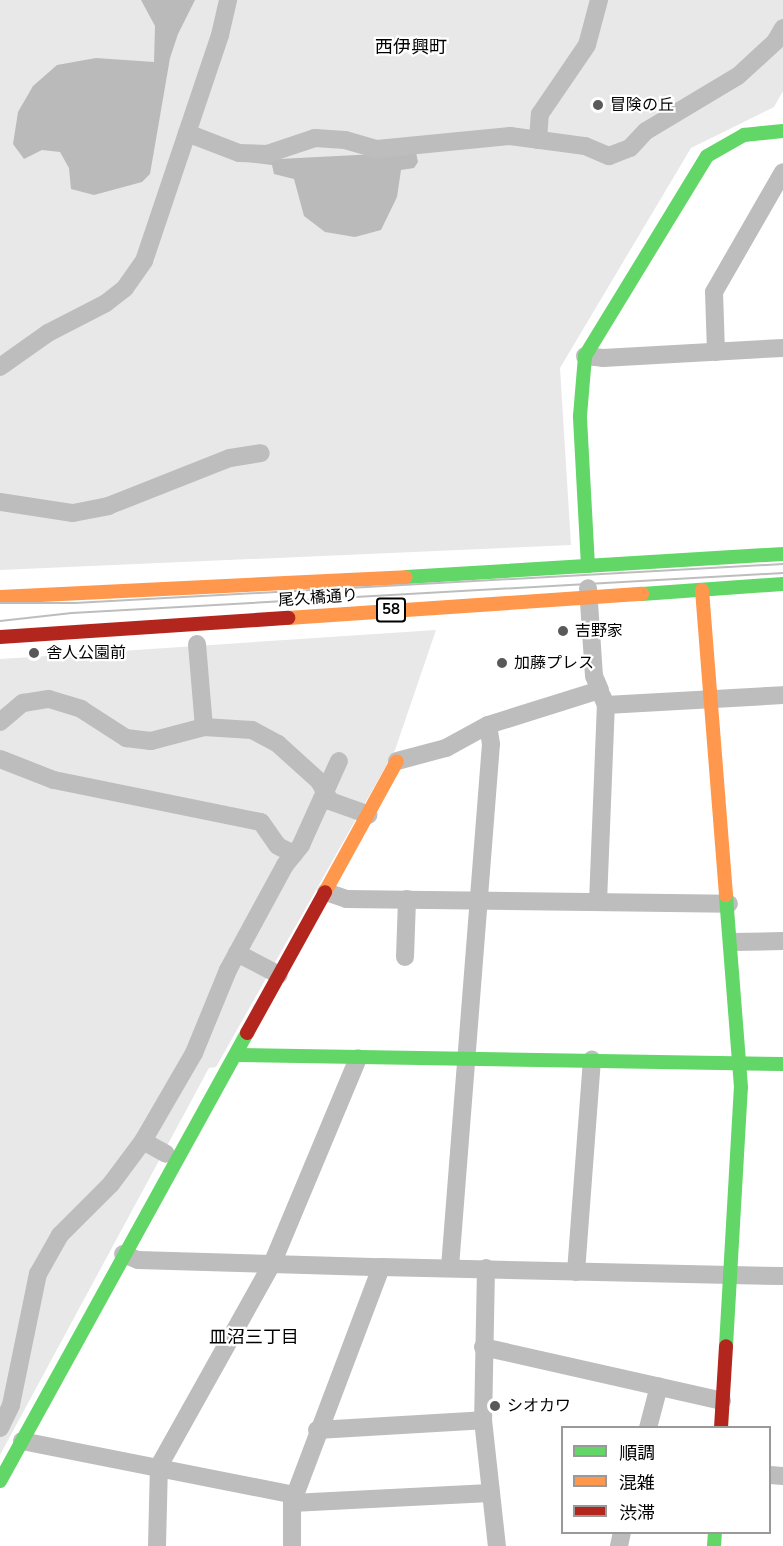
<!DOCTYPE html>
<html>
<head>
<meta charset="utf-8">
<style>
  body { margin:0 }
  #map { position:relative; width:783px; height:1546px; overflow:hidden; background:#fff; font-family:"Nunito Sans","Noto Sans JP",sans-serif }
  div>[style] { position:absolute }
  .green>* { inset:0; background:#e8e8e8 }
  .water>* { inset:0; background:#bababa }
  .street>* { height:18px; margin:-9px; padding:0 9px; transform-origin:9px; border-radius:9px; background:#bdbdbd }
  .fast>* { height:14px; margin:-7px; padding:0 7px; transform-origin:7px; border-radius:7px; background:#63d668 }
  .slow>* { height:14px; margin:-7px; padding:0 7px; transform-origin:7px; border-radius:7px; background:#ff974d }
  .jam>* { height:14px; margin:-7px; padding:0 7px; transform-origin:7px; border-radius:7px; background:#b3261e }
  .tram>* { height:1.5px; margin:-0.75px; padding:0 0.75px; transform-origin:0.75px; border-radius:0.75px; background:#bdbdbd }
  .dots>* { width:16px; height:16px; translate:-50% -50%; box-sizing:border-box; border:3px solid #fff; border-radius:50% }
  span { translate:-50% -50%; white-space:nowrap; text-align:center; line-height:1.15; -webkit-text-stroke:4.5px #fff; paint-order:stroke }
  .shield-label span { padding:2px 4px; background:#fff; border:2px solid; border-radius:4px; -webkit-text-stroke-width:0 }
  .shield-label { font-size:15px; color:#000; font-weight:700 }
  .poi-label { font-size:16px; color:#000 }
  .left { translate:0 -50%; text-align:left }
  .street-label { font-size:16px; color:#000 }
  .neighbourhood-label { font-size:18px; color:#000 }
  .legend { position:absolute; left:561px; top:1426px; width:210px; height:108px; box-sizing:border-box; background:#fff; border:2px solid #999; margin:0; padding:8px 10px; list-style:none; font-size:18px; color:#000 }
  .legend li { display:flex; align-items:center; gap:12px; height:30px }
  .legend b { width:30px; border:2px solid #999 }
</style>
</head>
<body>
<div id="map">
  <div class="green">
    <div style="clip-path:polygon(0 0,783px 0,783px 91px,774px 107px,691px 148px,560px 368px,571px 545px,0 570px)"></div>
    <div style="clip-path:polygon(436px 630px,395px 750px,216px 1067px,209px 1068px,0 1455px,0 659px)"></div>
  </div>
  <div class="water">
    <div style="clip-path:polygon(141px 0,195px 0,178px 34px,170px 58px,150px 174px,142px 182px,94px 195px,71px 189px,69px 168px,60px 152px,42px 150px,24px 159px,13px 144px,18px 112px,33px 86px,57px 65px,96px 58px,154px 62px,155px 26px)"></div>
    <div style="clip-path:polygon(416px 152px,418px 162px,414px 168px,401px 170px,397px 197px,381px 230px,355px 237px,325px 232px,304px 216px,294px 179px,274px 174px,272px 165px,240px 161px)"></div>
  </div>
  <div class="street">
    <div style="left:187px;top:133px;width:56px;rotate:21deg"></div>
    <div style="left:239px;top:153px;width:28px;rotate:2deg"></div>
    <div style="left:267px;top:154px;width:51px;rotate:-18.4deg"></div>
    <div style="left:315px;top:138px;width:30px;rotate:4deg"></div>
    <div style="left:345px;top:140px;width:33px;rotate:16deg"></div>
    <div style="left:377px;top:149px;width:134px;rotate:-5.6deg"></div>
    <div style="left:510px;top:136px;width:76px;rotate:7.6deg"></div>
    <div style="left:585px;top:146px;width:26px;rotate:23deg"></div>
    <div style="left:609px;top:156px;width:22px;rotate:-21deg"></div>
    <div style="left:630px;top:148px;width:23px;rotate:-47deg"></div>
    <div style="left:646px;top:131px;width:107px;rotate:-30.9deg"></div>
    <div style="left:738px;top:76px;width:50px;rotate:-42.6deg"></div>
    <div style="left:775px;top:42px;width:16px;rotate:-60deg"></div>
    <div style="left:538px;top:140px;width:26px;rotate:-86deg"></div>
    <div style="left:540px;top:114px;width:83px;rotate:-55.7deg"></div>
    <div style="left:587px;top:45px;width:47px;rotate:-75.1deg"></div>
    <div style="left:716px;top:352px;width:60px;rotate:-91.9deg"></div>
    <div style="left:714px;top:292px;width:138px;rotate:-60.1deg"></div>
    <div style="left:585px;top:356px;width:18px;rotate:6deg"></div>
    <div style="left:603px;top:358px;width:180px;rotate:-3.2deg"></div>
    <div style="left:0;top:367px;width:59px;rotate:-35.3deg"></div>
    <div style="left:48px;top:333px;width:65px;rotate:-27.3deg"></div>
    <div style="left:106px;top:303px;width:24px;rotate:-38deg"></div>
    <div style="left:125px;top:288px;width:33px;rotate:-55deg"></div>
    <div style="left:144px;top:261px;width:238px;rotate:-71.4deg"></div>
    <div style="left:220px;top:35px;width:36px;rotate:-77deg"></div>
    <div style="left:0;top:502px;width:74px;rotate:8.6deg"></div>
    <div style="left:73px;top:513px;width:36px;rotate:-11deg"></div>
    <div style="left:108px;top:506px;width:131px;rotate:-21.5deg"></div>
    <div style="left:230px;top:458px;width:31px;rotate:-9deg"></div>
    <div style="left:197px;top:644px;width:83px;rotate:85.2deg"></div>
    <div style="left:602px;top:696px;width:10px;rotate:66deg"></div>
    <div style="left:606px;top:705px;width:177px;rotate:-3.2deg"></div>
    <div style="left:0;top:722px;width:30px;rotate:-40deg"></div>
    <div style="left:23px;top:703px;width:26px;rotate:-9deg"></div>
    <div style="left:49px;top:699px;width:34px;rotate:17deg"></div>
    <div style="left:81px;top:709px;width:54px;rotate:32.8deg"></div>
    <div style="left:126px;top:738px;width:25px;rotate:7deg"></div>
    <div style="left:151px;top:741px;width:55px;rotate:-14.8deg"></div>
    <div style="left:204px;top:727px;width:48px;rotate:3.6deg"></div>
    <div style="left:252px;top:730px;width:30px;rotate:28deg"></div>
    <div style="left:278px;top:744px;width:55px;rotate:42.1deg"></div>
    <div style="left:319px;top:781px;width:23px;rotate:61deg"></div>
    <div style="left:330px;top:801px;width:41px;rotate:19.7deg"></div>
    <div style="left:0;top:759px;width:58px;rotate:21.3deg"></div>
    <div style="left:54px;top:780px;width:211px;rotate:11.5deg"></div>
    <div style="left:261px;top:822px;width:29px;rotate:55deg"></div>
    <div style="left:278px;top:846px;width:18px;rotate:27deg"></div>
    <div style="left:397px;top:761px;width:51px;rotate:-14.9deg"></div>
    <div style="left:446px;top:748px;width:48px;rotate:-28.7deg"></div>
    <div style="left:488px;top:725px;width:117px;rotate:-17.4deg"></div>
    <div style="left:600px;top:690px;width:15px;rotate:-113deg"></div>
    <div style="left:594px;top:676px;width:88px;rotate:-93.9deg"></div>
    <div style="left:326px;top:892px;width:21px;rotate:19deg"></div>
    <div style="left:346px;top:899px;width:383px;rotate:0.7deg"></div>
    <div style="left:598px;top:902px;width:197px;rotate:-87.7deg"></div>
    <div style="left:732px;top:942px;width:51px;rotate:-1.1deg"></div>
    <div style="left:237px;top:953px;width:47px;rotate:27.6deg"></div>
    <div style="left:405px;top:957px;width:58px;rotate:-88deg"></div>
    <div style="left:143px;top:1141px;width:26px;rotate:29deg"></div>
    <div style="left:123px;top:1254px;width:16px;rotate:22deg"></div>
    <div style="left:138px;top:1260px;width:243px;rotate:1.7deg"></div>
    <div style="left:450px;top:1267px;width:525px;rotate:-85.52deg"></div>
    <div style="left:491px;top:744px;width:19px;rotate:-99deg"></div>
    <div style="left:486px;top:1268px;width:152px;rotate:91.1deg"></div>
    <div style="left:483px;top:1420px;width:127px;rotate:83.7deg"></div>
    <div style="left:576px;top:1272px;width:213px;rotate:-85.7deg"></div>
    <div style="left:483px;top:1347px;width:245px;rotate:12.7deg"></div>
    <div style="left:0;top:1428px;width:25px;rotate:-64deg"></div>
    <div style="left:11px;top:1405px;width:134px;rotate:-78.4deg"></div>
    <div style="left:38px;top:1274px;width:45px;rotate:-60.6deg"></div>
    <div style="left:60px;top:1235px;width:72px;rotate:-45deg"></div>
    <div style="left:111px;top:1184px;width:54px;rotate:-53.3deg"></div>
    <div style="left:143px;top:1141px;width:102px;rotate:-59.9deg"></div>
    <div style="left:194px;top:1053px;width:90px;rotate:-67.7deg"></div>
    <div style="left:228px;top:970px;width:119px;rotate:-61.5deg"></div>
    <div style="left:285px;top:865px;width:26px;rotate:-51deg"></div>
    <div style="left:301px;top:845px;width:92px;rotate:-65.7deg"></div>
    <div style="left:648px;top:1428px;width:43px;rotate:-75.3deg"></div>
    <div style="left:317px;top:1430px;width:166px;rotate:-3.4deg"></div>
    <div style="left:22px;top:1441px;width:278px;rotate:11.2deg"></div>
    <div style="left:770px;top:1475px;width:13px;rotate:4deg"></div>
    <div style="left:292px;top:1503px;width:198px;rotate:-2.9deg"></div>
    <div style="left:157px;top:1546px;width:80px;rotate:-88.6deg"></div>
    <div style="left:159px;top:1466px;width:231px;rotate:-60.8deg"></div>
    <div style="left:272px;top:1264px;width:223px;rotate:-67.3deg"></div>
    <div style="left:292px;top:1546px;width:43px;rotate:-90deg"></div>
    <div style="left:292px;top:1503px;width:252px;rotate:-69.3deg"></div>
    <div style="left:381px;top:1267px;width:402px;rotate:1.3deg"></div>
    <div style="left:619px;top:1546px;width:14px;rotate:-78deg"></div>
  </div>
  <div class="fast">
    <div style="left:588px;top:566px;width:150px;rotate:-93.1deg"></div>
    <div style="left:580px;top:416px;width:60px;rotate:-85.2deg"></div>
    <div style="left:585px;top:356px;width:234px;rotate:-58.6deg"></div>
    <div style="left:707px;top:156px;width:43px;rotate:-29.6deg"></div>
    <div style="left:744px;top:135px;width:39px;rotate:-6deg"></div>
    <div style="left:406px;top:577px;width:378px;rotate:-3.5deg"></div>
    <div style="left:642px;top:594px;width:141px;rotate:-4.1deg"></div>
    <div style="left:236px;top:1055px;width:547px;rotate:0.94deg"></div>
    <div style="left:726px;top:1346px;width:259px;rotate:-86.7deg"></div>
    <div style="left:741px;top:1087px;width:193px;rotate:-94.5deg"></div>
    <div style="left:0;top:1481px;width:512px;rotate:-61.13deg"></div>
    <div style="left:714px;top:1546px;width:14px;rotate:-86deg"></div>
  </div>
  <div class="slow">
    <div style="left:702px;top:590px;width:306px;rotate:85.5deg"></div>
    <div style="left:0;top:597px;width:406px;rotate:-2.8deg"></div>
    <div style="left:288px;top:618px;width:355px;rotate:-3.9deg"></div>
    <div style="left:325px;top:892px;width:149px;rotate:-61.2deg"></div>
  </div>
  <div class="jam">
    <div style="left:0;top:637px;width:289px;rotate:-3.8deg"></div>
    <div style="left:247px;top:1033px;width:161px;rotate:-61deg"></div>
    <div style="left:721px;top:1428px;width:82px;rotate:-86.5deg"></div>
  </div>
  <div class="tram">
    <div style="left:0;top:603px;width:75px"></div>
    <div style="left:75px;top:603px;width:709px;rotate:-3.15deg"></div>
    <div style="left:0;top:621px;width:72px;rotate:-6.3deg"></div>
    <div style="left:72px;top:613px;width:712px;rotate:-3.22deg"></div>
  </div>
  <div class="dots">
    <div style="left:598px;top:105px;background:#595959"></div>
    <div style="left:563px;top:631px;background:#595959"></div>
    <div style="left:34px;top:653px;background:#595959"></div>
    <div style="left:502px;top:663px;background:#595959"></div>
    <div style="left:495px;top:1406px;background:#595959"></div>
  </div>
  <div class="shield-label">
    <span style="left:391px;top:610px">58</span>
  </div>
  <div class="poi-label">
    <span class="left" style="left:610px;top:105px">冒険の丘</span>
    <span class="left" style="left:575px;top:631px">吉野家</span>
    <span class="left" style="left:46px;top:653px">舎人公園前</span>
    <span class="left" style="left:514px;top:663px">加藤プレス</span>
    <span class="left" style="left:507px;top:1406px">シオカワ</span>
  </div>
  <div class="street-label">
    <span style="left:318px;top:598px;rotate:-4deg">尾久橋通り</span>
  </div>
  <div class="neighbourhood-label">
    <span style="left:411px;top:47px">西伊興町</span>
    <span style="left:254px;top:1337px">皿沼三丁目</span>
  </div>
  <ul class="legend">
  <li><b style="height:8px;background:#63d668"></b>順調</li>
  <li><b style="height:8px;background:#ff974d"></b>混雑</li>
  <li><b style="height:8px;background:#b3261e"></b>渋滞</li>
  </ul>
</div>
</body>
</html>
